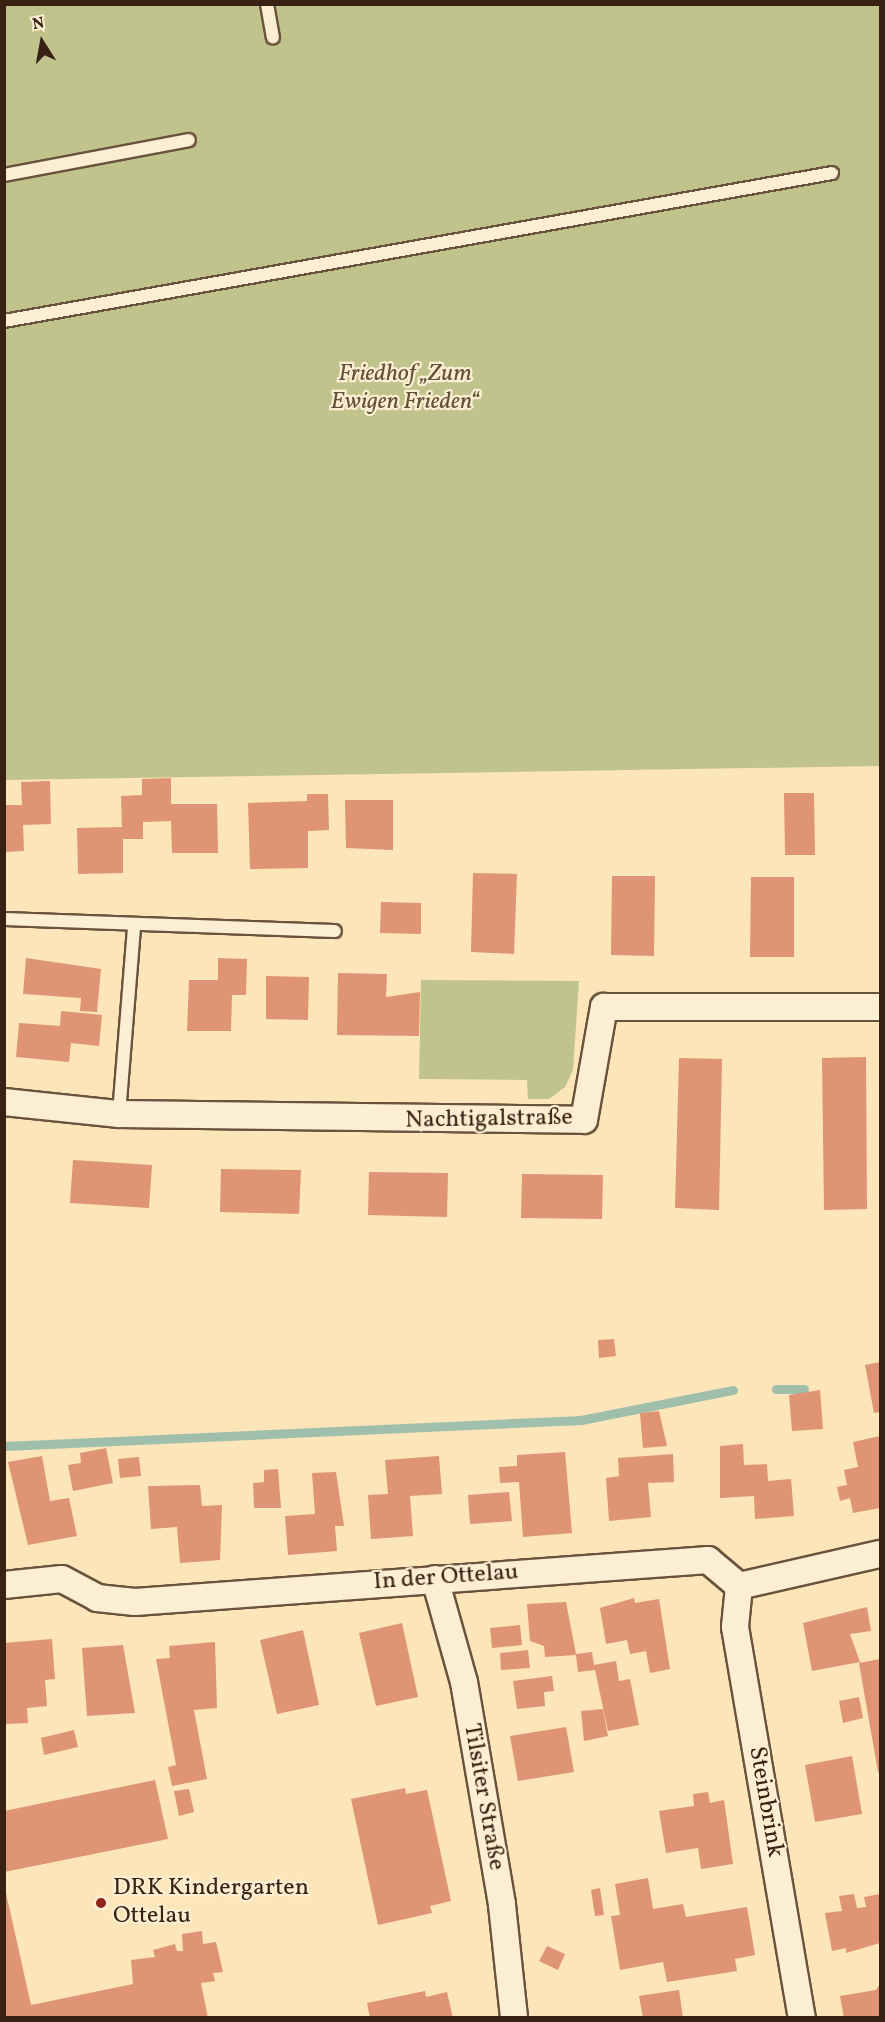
<!DOCTYPE html>
<html>
<head>
<meta charset="utf-8">
<style>
  body { margin:0 }
  #map { position:relative; width:885px; height:2022px; overflow:hidden; background:#fbe5b9; font-family:Vollkorn,serif }
  div>[style] { position:absolute }
  .green>* { inset:0; background:#c1c38d }
  .stream>* { height:9px; margin:-4.5px; padding:0 4.5px; transform-origin:4.5px; border-radius:4.5px; background:#9fbfac }
  .building>* { inset:0; background:#df9474 }
  .roads { filter:drop-shadow(2px 0 #6a533d) drop-shadow(-2px 0 #6a533d) drop-shadow(0 2px #6a533d) drop-shadow(0 -2px #6a533d) }
  .lane>* { height:12px; margin:-6px; padding:0 6px; transform-origin:6px; border-radius:6px; background:#fceed2 }
  .street>* { height:26px; margin:-13px; padding:0 13px; transform-origin:13px; border-radius:13px; background:#fceed2 }
  .dots>* { width:16px; height:16px; translate:-50% -50%; box-sizing:border-box; border:3px solid #fceed2; border-radius:50% }
  span { translate:-50% -50%; white-space:nowrap; text-align:center; line-height:1.15; -webkit-text-stroke:4.5px #fceed2; paint-order:stroke }
  .park-label { font-size:24px; color:#625238; font-style:italic }
  .street-label { font-size:24px; color:#392214 }
  .poi-label { font-size:24px; color:#392214 }
  .left { translate:0 -50%; text-align:left }
  .frame { position:absolute; inset:0; border:6px solid #392214; pointer-events:none }
  .north { position:absolute; left:12px; top:12px; width:60px; height:60px; -webkit-text-stroke:4px #fceed2; paint-order:stroke; rotate:349deg; font-size:16px; font-weight:700; line-height:24px; text-align:center; color:#392214 }
  .north::after { content:''; display:block; margin:auto; width:21px; height:27px; background:#392214; clip-path:polygon(50% 0,100% 100%,50% 72%,0 100%) }
</style>
</head>
<body>
<div id="map">
  <div class="green">
    <div style="clip-path:polygon(4px 5px,880px 5px,880px 766px,5px 780px)"></div>
    <div style="clip-path:polygon(421px 980px,579px 981px,573px 1070px,565px 1087px,549px 1099px,528px 1099px,527px 1080px,419px 1079px)"></div>
  </div>
  <div class="stream">
    <div style="left:776px;top:1389px;width:28px"></div>
    <div style="left:4px;top:1446px;width:578px;rotate:-2.58deg"></div>
    <div style="left:581px;top:1420px;width:155px;rotate:-11.2deg"></div>
  </div>
  <div class="building">
    <div style="clip-path:polygon(171px 778px,171px 804px,217px 804px,218px 853px,172px 853px,171px 821px,143px 822px,143px 839px,123px 839px,123px 873px,78px 874px,77px 828px,122px 827px,121px 796px,142px 795px,142px 779px)"></div>
    <div style="clip-path:polygon(50px 781px,51px 824px,23px 825px,24px 851px,4px 852px,4px 805px,22px 805px,21px 782px)"></div>
    <div style="clip-path:polygon(784px 793px,814px 793px,815px 855px,785px 855px)"></div>
    <div style="clip-path:polygon(307px 794px,328px 794px,329px 830px,308px 831px,308px 868px,250px 869px,248px 803px,307px 801px)"></div>
    <div style="clip-path:polygon(345px 800px,393px 800px,393px 850px,346px 848px)"></div>
    <div style="clip-path:polygon(473px 873px,517px 874px,514px 954px,471px 952px)"></div>
    <div style="clip-path:polygon(612px 876px,655px 876px,654px 956px,611px 955px)"></div>
    <div style="clip-path:polygon(751px 877px,794px 877px,794px 957px,750px 957px)"></div>
    <div style="clip-path:polygon(381px 902px,421px 903px,421px 934px,380px 933px)"></div>
    <div style="clip-path:polygon(26px 958px,101px 969px,97px 1012px,80px 1011px,81px 998px,23px 994px)"></div>
    <div style="clip-path:polygon(218px 958px,247px 959px,246px 995px,232px 995px,231px 1031px,187px 1031px,189px 980px,218px 980px)"></div>
    <div style="clip-path:polygon(338px 973px,387px 974px,386px 997px,420px 992px,419px 1036px,337px 1035px)"></div>
    <div style="clip-path:polygon(266px 976px,309px 977px,308px 1020px,266px 1019px)"></div>
    <div style="clip-path:polygon(61px 1011px,102px 1015px,99px 1046px,71px 1043px,69px 1062px,16px 1057px,19px 1023px,60px 1026px)"></div>
    <div style="clip-path:polygon(866px 1057px,867px 1209px,824px 1210px,822px 1058px)"></div>
    <div style="clip-path:polygon(679px 1058px,722px 1059px,719px 1210px,675px 1208px)"></div>
    <div style="clip-path:polygon(73px 1160px,152px 1165px,149px 1208px,70px 1203px)"></div>
    <div style="clip-path:polygon(221px 1169px,301px 1170px,299px 1214px,220px 1212px)"></div>
    <div style="clip-path:polygon(369px 1172px,448px 1173px,447px 1217px,368px 1215px)"></div>
    <div style="clip-path:polygon(522px 1174px,603px 1175px,602px 1219px,521px 1218px)"></div>
    <div style="clip-path:polygon(614px 1339px,616px 1356px,599px 1358px,598px 1340px)"></div>
    <div style="clip-path:polygon(880px 1362px,880px 1412px,874px 1413px,865px 1365px)"></div>
    <div style="clip-path:polygon(820px 1390px,823px 1429px,792px 1431px,789px 1395px)"></div>
    <div style="clip-path:polygon(659px 1411px,667px 1446px,643px 1448px,640px 1413px)"></div>
    <div style="clip-path:polygon(880px 1436px,880px 1508px,853px 1513px,850px 1498px,840px 1501px,837px 1487px,847px 1485px,844px 1470px,858px 1467px,853px 1442px)"></div>
    <div style="clip-path:polygon(743px 1444px,744px 1465px,767px 1464px,768px 1481px,791px 1479px,794px 1516px,755px 1519px,754px 1496px,720px 1498px,720px 1446px)"></div>
    <div style="clip-path:polygon(106px 1448px,113px 1483px,73px 1491px,68px 1465px,81px 1463px,80px 1453px)"></div>
    <div style="clip-path:polygon(565px 1452px,572px 1533px,523px 1537px,519px 1482px,500px 1483px,499px 1467px,517px 1466px,517px 1455px)"></div>
    <div style="clip-path:polygon(673px 1454px,674px 1482px,648px 1483px,651px 1517px,609px 1521px,606px 1478px,619px 1476px,618px 1458px)"></div>
    <div style="clip-path:polygon(42px 1456px,50px 1501px,69px 1498px,77px 1536px,28px 1545px,8px 1462px)"></div>
    <div style="clip-path:polygon(439px 1456px,442px 1494px,410px 1496px,413px 1536px,371px 1539px,368px 1495px,388px 1494px,385px 1460px)"></div>
    <div style="clip-path:polygon(139px 1457px,141px 1476px,120px 1478px,118px 1459px)"></div>
    <div style="clip-path:polygon(278px 1469px,281px 1508px,254px 1508px,253px 1483px,264px 1482px,264px 1470px)"></div>
    <div style="clip-path:polygon(336px 1472px,344px 1526px,335px 1526px,337px 1551px,288px 1555px,285px 1516px,315px 1514px,312px 1473px)"></div>
    <div style="clip-path:polygon(200px 1485px,202px 1506px,222px 1505px,220px 1560px,180px 1563px,177px 1527px,151px 1529px,148px 1486px)"></div>
    <div style="clip-path:polygon(509px 1492px,512px 1521px,470px 1524px,468px 1495px)"></div>
    <div style="clip-path:polygon(634px 1598px,635px 1603px,659px 1599px,670px 1669px,650px 1673px,646px 1651px,630px 1654px,627px 1640px,606px 1644px,600px 1608px)"></div>
    <div style="clip-path:polygon(566px 1602px,576px 1654px,592px 1652px,594px 1665px,616px 1661px,619px 1681px,630px 1679px,639px 1725px,608px 1731px,595px 1670px,578px 1672px,576px 1655px,545px 1657px,544px 1646px,530px 1641px,527px 1604px)"></div>
    <div style="clip-path:polygon(867px 1607px,871px 1631px,850px 1634px,860px 1662px,812px 1671px,803px 1623px)"></div>
    <div style="clip-path:polygon(402px 1623px,418px 1697px,376px 1706px,359px 1633px)"></div>
    <div style="clip-path:polygon(520px 1625px,522px 1645px,492px 1648px,490px 1628px)"></div>
    <div style="clip-path:polygon(303px 1630px,319px 1705px,277px 1714px,260px 1640px)"></div>
    <div style="clip-path:polygon(52px 1639px,55px 1679px,45px 1680px,47px 1706px,27px 1708px,28px 1723px,5px 1724px,4px 1643px)"></div>
    <div style="clip-path:polygon(215px 1642px,217px 1708px,194px 1710px,207px 1779px,172px 1786px,168px 1767px,176px 1765px,156px 1659px,170px 1658px,169px 1646px)"></div>
    <div style="clip-path:polygon(123px 1645px,135px 1713px,87px 1716px,82px 1648px)"></div>
    <div style="clip-path:polygon(528px 1650px,530px 1668px,501px 1670px,500px 1653px)"></div>
    <div style="clip-path:polygon(880px 1659px,880px 1771px,878px 1772px,859px 1663px)"></div>
    <div style="clip-path:polygon(552px 1676px,554px 1691px,544px 1692px,545px 1706px,517px 1709px,513px 1681px)"></div>
    <div style="clip-path:polygon(859px 1697px,863px 1718px,843px 1723px,839px 1701px)"></div>
    <div style="clip-path:polygon(603px 1709px,608px 1736px,584px 1741px,581px 1711px)"></div>
    <div style="clip-path:polygon(566px 1727px,574px 1772px,518px 1781px,510px 1736px)"></div>
    <div style="clip-path:polygon(74px 1730px,78px 1747px,44px 1755px,41px 1738px)"></div>
    <div style="clip-path:polygon(852px 1756px,862px 1814px,815px 1822px,805px 1765px)"></div>
    <div style="clip-path:polygon(155px 1780px,168px 1839px,4px 1872px,4px 1811px)"></div>
    <div style="clip-path:polygon(405px 1788px,406px 1794px,427px 1790px,451px 1901px,430px 1906px,432px 1913px,378px 1925px,351px 1799px)"></div>
    <div style="clip-path:polygon(189px 1789px,194px 1812px,179px 1816px,174px 1791px)"></div>
    <div style="clip-path:polygon(708px 1792px,710px 1803px,724px 1800px,733px 1864px,701px 1869px,698px 1848px,666px 1853px,659px 1811px,694px 1806px,693px 1794px)"></div>
    <div style="clip-path:polygon(648px 1878px,653px 1909px,683px 1904px,686px 1917px,747px 1907px,755px 1955px,735px 1959px,737px 1971px,667px 1982px,663px 1962px,620px 1970px,611px 1916px,620px 1915px,615px 1884px)"></div>
    <div style="clip-path:polygon(4px 1884px,31px 2005px,133px 1984px,131px 1960px,155px 1957px,153px 1950px,175px 1944px,177px 1951px,183px 1951px,182px 1934px,202px 1931px,203px 1944px,216px 1942px,223px 1972px,213px 1973px,215px 1981px,201px 1983px,208px 2018px,4px 2018px)"></div>
    <div style="clip-path:polygon(600px 1888px,604px 1915px,595px 1916px,591px 1890px)"></div>
    <div style="clip-path:polygon(854px 1894px,857px 1908px,866px 1907px,864px 1897px,880px 1894px,880px 1943px,846px 1953px,846px 1948px,832px 1951px,825px 1913px,842px 1911px,839px 1896px)"></div>
    <div style="clip-path:polygon(547px 1946px,565px 1954px,558px 1970px,539px 1961px)"></div>
    <div style="clip-path:polygon(880px 1984px,880px 2018px,844px 2018px,840px 1996px,876px 1990px)"></div>
    <div style="clip-path:polygon(679px 1990px,683px 2018px,643px 2018px,639px 1996px)"></div>
    <div style="clip-path:polygon(425px 1991px,426px 1997px,447px 1992px,453px 2018px,370px 2018px,367px 2003px)"></div>
  </div>
  <div class="roads">
    <div class="lane">
      <div style="left:267px;top:4px;width:34px;rotate:80deg"></div>
      <div style="left:4px;top:175px;width:188px;rotate:-10.7deg"></div>
      <div style="left:4px;top:321px;width:841px;rotate:-10.13deg"></div>
      <div style="left:4px;top:919px;width:331px;rotate:2.1deg"></div>
      <div style="left:119px;top:1114px;width:187px;rotate:-85.4deg"></div>
    </div>
    <div class="street">
      <div style="left:4px;top:1102px;width:116px;rotate:6deg"></div>
      <div style="left:119px;top:1114px;width:465px;rotate:0.7deg"></div>
      <div style="left:584px;top:1120px;width:115px;rotate:-80deg"></div>
      <div style="left:604px;top:1007px;width:276px"></div>
      <div style="left:435px;top:1579px;width:107px;rotate:74.3deg"></div>
      <div style="left:464px;top:1682px;width:226px;rotate:80.3deg"></div>
      <div style="left:502px;top:1905px;width:114px;rotate:83.9deg"></div>
      <div style="left:4px;top:1585px;width:58px;rotate:-5.9deg"></div>
      <div style="left:62px;top:1579px;width:40px;rotate:28deg"></div>
      <div style="left:97px;top:1598px;width:38px;rotate:6deg"></div>
      <div style="left:135px;top:1602px;width:575px;rotate:-4.19deg"></div>
      <div style="left:708px;top:1560px;width:40px;rotate:40deg"></div>
      <div style="left:739px;top:1586px;width:41px;rotate:95.6deg"></div>
      <div style="left:735px;top:1627px;width:397px;rotate:80.3deg"></div>
      <div style="left:739px;top:1586px;width:145px;rotate:-12.8deg"></div>
    </div>
  </div>
  <div class="dots">
    <div style="left:101px;top:1903px;background:#8f2418"></div>
  </div>
  <div class="park-label">
    <span style="left:405px;top:389px">Friedhof „Zum<br>Ewigen Frieden“</span>
  </div>
  <div class="street-label">
    <span style="left:489px;top:1120px;rotate:-1deg">Nachtigalstraße</span>
    <span style="left:446px;top:1578px;rotate:-4deg">In der Ottelau</span>
    <span style="left:483px;top:1797px;rotate:80deg">Tilsiter Straße</span>
    <span style="left:765px;top:1802px;rotate:80deg">Steinbrink</span>
  </div>
  <div class="poi-label">
    <span class="left" style="left:113px;top:1903px">DRK Kindergarten<br>Ottelau</span>
  </div>
  <div class="frame"></div>
  <div class="north">N</div>
</div>
</body>
</html>
